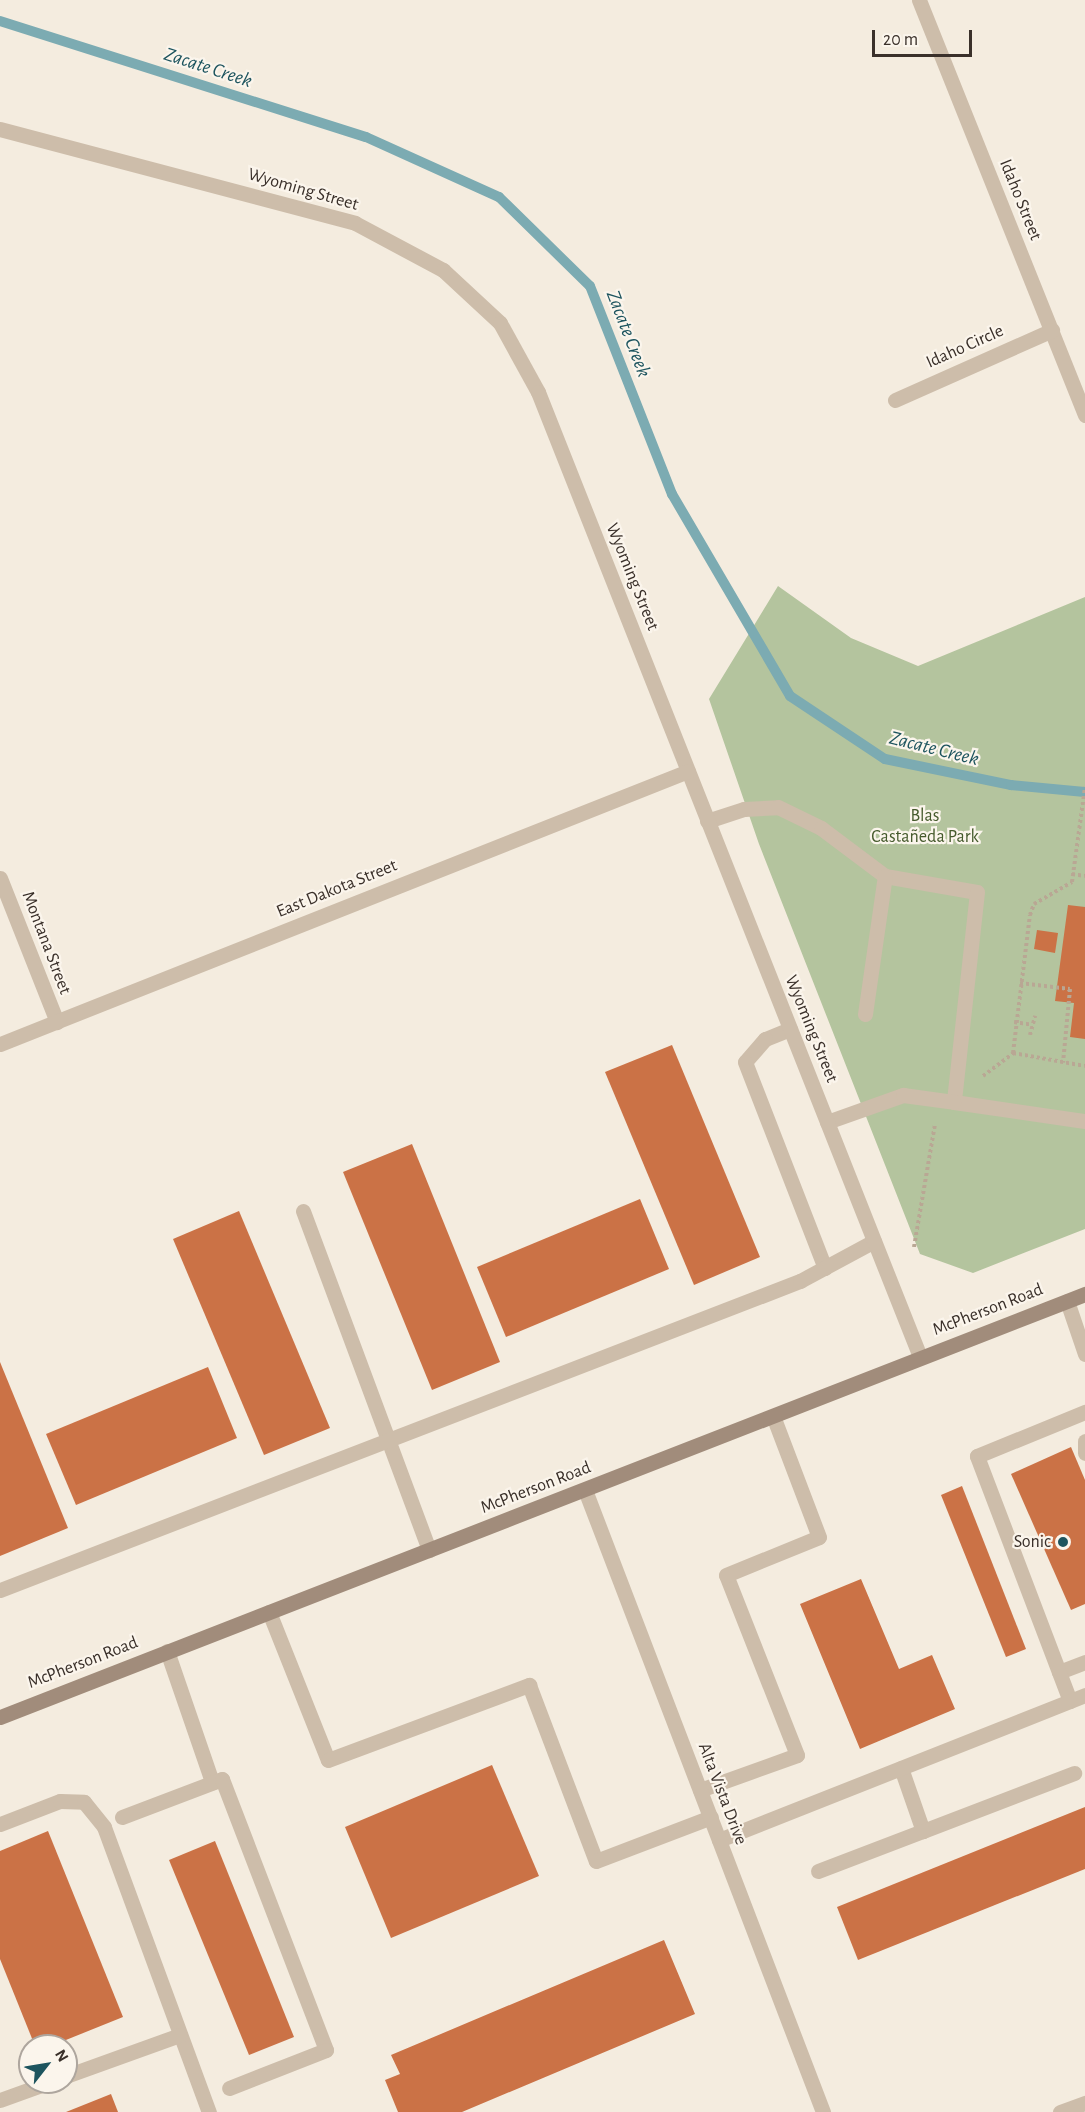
<!DOCTYPE html>
<html>
<head>
<meta charset="utf-8">
<style>
  body { margin:0 }
  #map { position:relative; width:1085px; height:2112px; overflow:hidden; background:#f4ecdf; font-family:"Alegreya Sans",sans-serif }
  div>[style] { position:absolute }
  .green>* { inset:0; background:#b4c49e }
  .stream>* { height:10px; margin:-5px; padding:0 5px; transform-origin:5px; border-radius:5px; background:#7cabb2 }
  .building>* { inset:0; background:#cb7246 }
  .path>* { height:4px; margin-top:-2px; transform-origin:0; background:repeating-linear-gradient(90deg,#b9a794 0 3px,transparent 0 6px) }
  .lane>* { height:15px; margin:-7.5px; padding:0 7.5px; transform-origin:7.5px; border-radius:7.5px; background:#cdbdaa }
  .street>* { height:15px; margin:-7.5px; padding:0 7.5px; transform-origin:7.5px; border-radius:7.5px; background:#cdbdaa }
  .secondary>* { height:15px; margin:-7.5px; padding:0 7.5px; transform-origin:7.5px; border-radius:7.5px; background:#a18c7b }
  .dots>* { width:16px; height:16px; translate:-50% -50%; box-sizing:border-box; border:3px solid #fbf5ec; border-radius:50% }
  span { translate:-50% -50%; white-space:nowrap; text-align:center; line-height:1.15; -webkit-text-stroke:4.5px #fbf5ec; paint-order:stroke }
  .street-label { font-size:18px; color:#3a302a }
  .park-label { font-size:18px; color:#455a2c }
  .poi-label { font-size:18px; color:#3a302a }
  .right { translate:-100% -50%; text-align:right }
  .water-label { font-size:20px; color:#1d545e; font-style:italic }
  .north { position:absolute; left:18px; top:2034px; width:60px; height:60px; box-sizing:border-box; background:#fbf5ec; border:2px solid #aea69e; border-radius:50%; rotate:59deg; font-size:16px; font-weight:700; line-height:24px; text-align:center; color:#3a302a }
  .north::after { content:''; display:block; margin:auto; width:21px; height:27px; background:#1d545e; clip-path:polygon(50% 0,100% 100%,50% 72%,0 100%) }
  .scale { position:absolute; left:872px; top:30px; width:100px; height:27px; box-sizing:border-box; border:3px solid #3a302a; border-top:0; padding-left:8px; font-size:18px; line-height:21px; white-space:nowrap; color:#3a302a; -webkit-text-stroke:4px #fbf5ec; paint-order:stroke }
</style>
</head>
<body>
<div id="map">
  <div class="green">
    <div style="clip-path:polygon(778px 586px,851px 638px,918px 666px,1085px 597px,1085px 1229px,973px 1273px,920px 1254px,759px 844px,709px 699px)"></div>
  </div>
  <div class="stream">
    <div style="left:0;top:21px;width:384px;rotate:17.6deg"></div>
    <div style="left:366px;top:137px;width:146px;rotate:24.3deg"></div>
    <div style="left:499px;top:197px;width:127px;rotate:44.4deg"></div>
    <div style="left:590px;top:286px;width:224px;rotate:68.5deg"></div>
    <div style="left:672px;top:494px;width:234px;rotate:59.7deg"></div>
    <div style="left:790px;top:696px;width:114px;rotate:33.6deg"></div>
    <div style="left:885px;top:759px;width:129px;rotate:11.7deg"></div>
    <div style="left:1011px;top:785px;width:74px;rotate:5.4deg"></div>
  </div>
  <div class="building">
    <div style="clip-path:polygon(1068px 905px,1085px 907px,1085px 1039px,1070px 1037px,1074px 1003px,1055px 1001px)"></div>
    <div style="clip-path:polygon(1037px 930px,1058px 933px,1055px 953px,1034px 949px)"></div>
    <div style="clip-path:polygon(672px 1045px,760px 1257px,694px 1285px,605px 1072px)"></div>
    <div style="clip-path:polygon(412px 1144px,500px 1362px,432px 1390px,343px 1172px)"></div>
    <div style="clip-path:polygon(640px 1199px,669px 1269px,506px 1337px,477px 1267px)"></div>
    <div style="clip-path:polygon(239px 1211px,330px 1428px,264px 1455px,173px 1239px)"></div>
    <div style="clip-path:polygon(0 1362px,68px 1528px,0 1556px)"></div>
    <div style="clip-path:polygon(208px 1367px,237px 1438px,76px 1505px,46px 1434px)"></div>
    <div style="clip-path:polygon(1071px 1447px,1085px 1480px,1085px 1604px,1071px 1610px,1011px 1474px)"></div>
    <div style="clip-path:polygon(962px 1486px,1026px 1649px,1006px 1657px,941px 1495px)"></div>
    <div style="clip-path:polygon(861px 1579px,899px 1669px,932px 1655px,955px 1709px,860px 1749px,800px 1604px)"></div>
    <div style="clip-path:polygon(492px 1765px,539px 1876px,391px 1938px,345px 1827px)"></div>
    <div style="clip-path:polygon(1085px 1807px,1085px 1869px,858px 1960px,837px 1907px)"></div>
    <div style="clip-path:polygon(48px 1831px,123px 2017px,51px 2046px,35px 2046px,0 1959px,0 1851px)"></div>
    <div style="clip-path:polygon(215px 1841px,294px 2037px,249px 2055px,169px 1860px)"></div>
    <div style="clip-path:polygon(664px 1940px,695px 2014px,462px 2112px,398px 2112px,385px 2080px,400px 2074px,391px 2055px)"></div>
    <div style="clip-path:polygon(111px 2094px,118px 2112px,66px 2112px)"></div>
  </div>
  <div class="path">
    <div style="left:1072px;top:874px;width:13px;rotate:9deg"></div>
    <div style="left:1020px;top:983px;width:50px;rotate:6.8deg"></div>
    <div style="left:1070px;top:989px;width:74px;rotate:95.4deg"></div>
    <div style="left:1014px;top:1022px;width:18px;rotate:9deg"></div>
    <div style="left:1030px;top:1035px;width:20px;rotate:-75deg"></div>
    <div style="left:1013px;top:1053px;width:73px;rotate:10.2deg"></div>
    <div style="left:983px;top:1076px;width:38px;rotate:-37deg"></div>
    <div style="left:1013px;top:1053px;width:139px;rotate:-83deg"></div>
    <div style="left:1030px;top:915px;width:12px;rotate:-70deg"></div>
    <div style="left:1034px;top:904px;width:44px;rotate:-30.1deg"></div>
    <div style="left:1072px;top:882px;width:96px;rotate:-82.2deg"></div>
    <div style="left:914px;top:1247px;width:125px;rotate:-80.3deg"></div>
  </div>
  <div class="lane">
    <div style="left:707px;top:821px;width:39px;rotate:-18deg"></div>
    <div style="left:744px;top:809px;width:34px;rotate:-3deg"></div>
    <div style="left:778px;top:807px;width:48px;rotate:26deg"></div>
    <div style="left:821px;top:828px;width:80px;rotate:36.9deg"></div>
    <div style="left:885px;top:876px;width:93px;rotate:9.9deg"></div>
    <div style="left:977px;top:892px;width:211px;rotate:96.3deg"></div>
    <div style="left:954px;top:1102px;width:132px;rotate:8.3deg"></div>
    <div style="left:865px;top:1014px;width:139px;rotate:-81.8deg"></div>
    <div style="left:790px;top:1029px;width:27px;rotate:158deg"></div>
    <div style="left:765px;top:1039px;width:30px;rotate:131deg"></div>
    <div style="left:745px;top:1062px;width:221px;rotate:68.8deg"></div>
    <div style="left:827px;top:1122px;width:81px;rotate:-19.6deg"></div>
    <div style="left:903px;top:1095px;width:51px;rotate:7.8deg"></div>
    <div style="left:303px;top:1211px;width:362px;rotate:69.6deg"></div>
    <div style="left:1067px;top:1301px;width:56px;rotate:71.2deg"></div>
    <div style="left:1085px;top:1441px;width:12px;rotate:90deg"></div>
    <div style="left:0;top:1590px;width:858px;rotate:-21.12deg"></div>
    <div style="left:800px;top:1281px;width:84px;rotate:-28.4deg"></div>
    <div style="left:269px;top:1612px;width:159px;rotate:68.3deg"></div>
    <div style="left:328px;top:1760px;width:215px;rotate:-20.5deg"></div>
    <div style="left:529px;top:1685px;width:188px;rotate:69.2deg"></div>
    <div style="left:596px;top:1861px;width:123px;rotate:-20.9deg"></div>
    <div style="left:167px;top:1651px;width:139px;rotate:71deg"></div>
    <div style="left:1059px;top:1672px;width:28px;rotate:-21deg"></div>
    <div style="left:1070px;top:1701px;width:262px;rotate:-110.8deg"></div>
    <div style="left:977px;top:1456px;width:117px;rotate:-22.2deg"></div>
    <div style="left:901px;top:1768px;width:67px;rotate:70.8deg"></div>
    <div style="left:923px;top:1831px;width:162px;rotate:-21deg"></div>
    <div style="left:700px;top:1790px;width:103px;rotate:-19.8deg"></div>
    <div style="left:797px;top:1755px;width:193px;rotate:-111.5deg"></div>
    <div style="left:726px;top:1575px;width:100px;rotate:-22.2deg"></div>
    <div style="left:819px;top:1537px;width:129px;rotate:-110.8deg"></div>
    <div style="left:122px;top:1817px;width:107px;rotate:-20.8deg"></div>
    <div style="left:222px;top:1779px;width:290px;rotate:69deg"></div>
    <div style="left:326px;top:2050px;width:104px;rotate:158.6deg"></div>
    <div style="left:0;top:1824px;width:64px;rotate:-21deg"></div>
    <div style="left:60px;top:1801px;width:24px;rotate:2deg"></div>
    <div style="left:84px;top:1802px;width:32px;rotate:51deg"></div>
    <div style="left:104px;top:1827px;width:304px;rotate:69.8deg"></div>
    <div style="left:719px;top:1840px;width:394px;rotate:-21.6deg"></div>
    <div style="left:818px;top:1871px;width:112px;rotate:-20.9deg"></div>
    <div style="left:66px;top:2076px;width:121px;rotate:-19.8deg"></div>
    <div style="left:0;top:2100px;width:53px;rotate:-19.8deg"></div>
  </div>
  <div class="street">
    <div style="left:919px;top:0;width:447px;rotate:68.2deg"></div>
    <div style="left:0;top:129px;width:367px;rotate:14.8deg"></div>
    <div style="left:355px;top:223px;width:100px;rotate:28.1deg"></div>
    <div style="left:443px;top:270px;width:78px;rotate:42.9deg"></div>
    <div style="left:500px;top:323px;width:79px;rotate:61.2deg"></div>
    <div style="left:538px;top:392px;width:1038px;rotate:68.4deg"></div>
    <div style="left:895px;top:400px;width:172px;rotate:-24deg"></div>
    <div style="left:0;top:878px;width:155px;rotate:68.4deg"></div>
    <div style="left:0;top:1044px;width:740px;rotate:-21.64deg"></div>
    <div style="left:585px;top:1490px;width:666px;rotate:69.06deg"></div>
    <div style="left:1060px;top:2112px;width:27px;rotate:-20deg"></div>
  </div>
  <div class="secondary">
    <div style="left:0;top:1717px;width:1165px;rotate:-21.3deg"></div>
  </div>
  <div class="dots">
    <div style="left:1063px;top:1542px;background:#1d545e"></div>
  </div>
  <div class="street-label">
    <span style="left:303px;top:190px;rotate:16deg">Wyoming Street</span>
    <span style="left:1020px;top:200px;rotate:68deg">Idaho Street</span>
    <span style="left:965px;top:347px;rotate:-24deg">Idaho Circle</span>
    <span style="left:632px;top:577px;rotate:68deg">Wyoming Street</span>
    <span style="left:337px;top:889px;rotate:-22deg">East Dakota Street</span>
    <span style="left:46px;top:943px;rotate:69deg">Montana Street</span>
    <span style="left:811px;top:1029px;rotate:68deg">Wyoming Street</span>
    <span style="left:988px;top:1310px;rotate:-21deg">McPherson Road</span>
    <span style="left:536px;top:1488px;rotate:-21deg">McPherson Road</span>
    <span style="left:83px;top:1663px;rotate:-21deg">McPherson Road</span>
    <span style="left:722px;top:1794px;rotate:69deg">Alta Vista Drive</span>
  </div>
  <div class="park-label">
    <span style="left:925px;top:827px">Blas<br>Castañeda Park</span>
  </div>
  <div class="poi-label">
    <span class="right" style="left:1051px;top:1542px">Sonic</span>
  </div>
  <div class="water-label">
    <span style="left:208px;top:68px;rotate:18deg">Zacate Creek</span>
    <span style="left:628px;top:334px;rotate:69deg">Zacate Creek</span>
    <span style="left:934px;top:749px;rotate:14deg">Zacate Creek</span>
  </div>
  <div class="north">N</div>
  <div class="scale">20 m</div>
</div>
</body>
</html>
